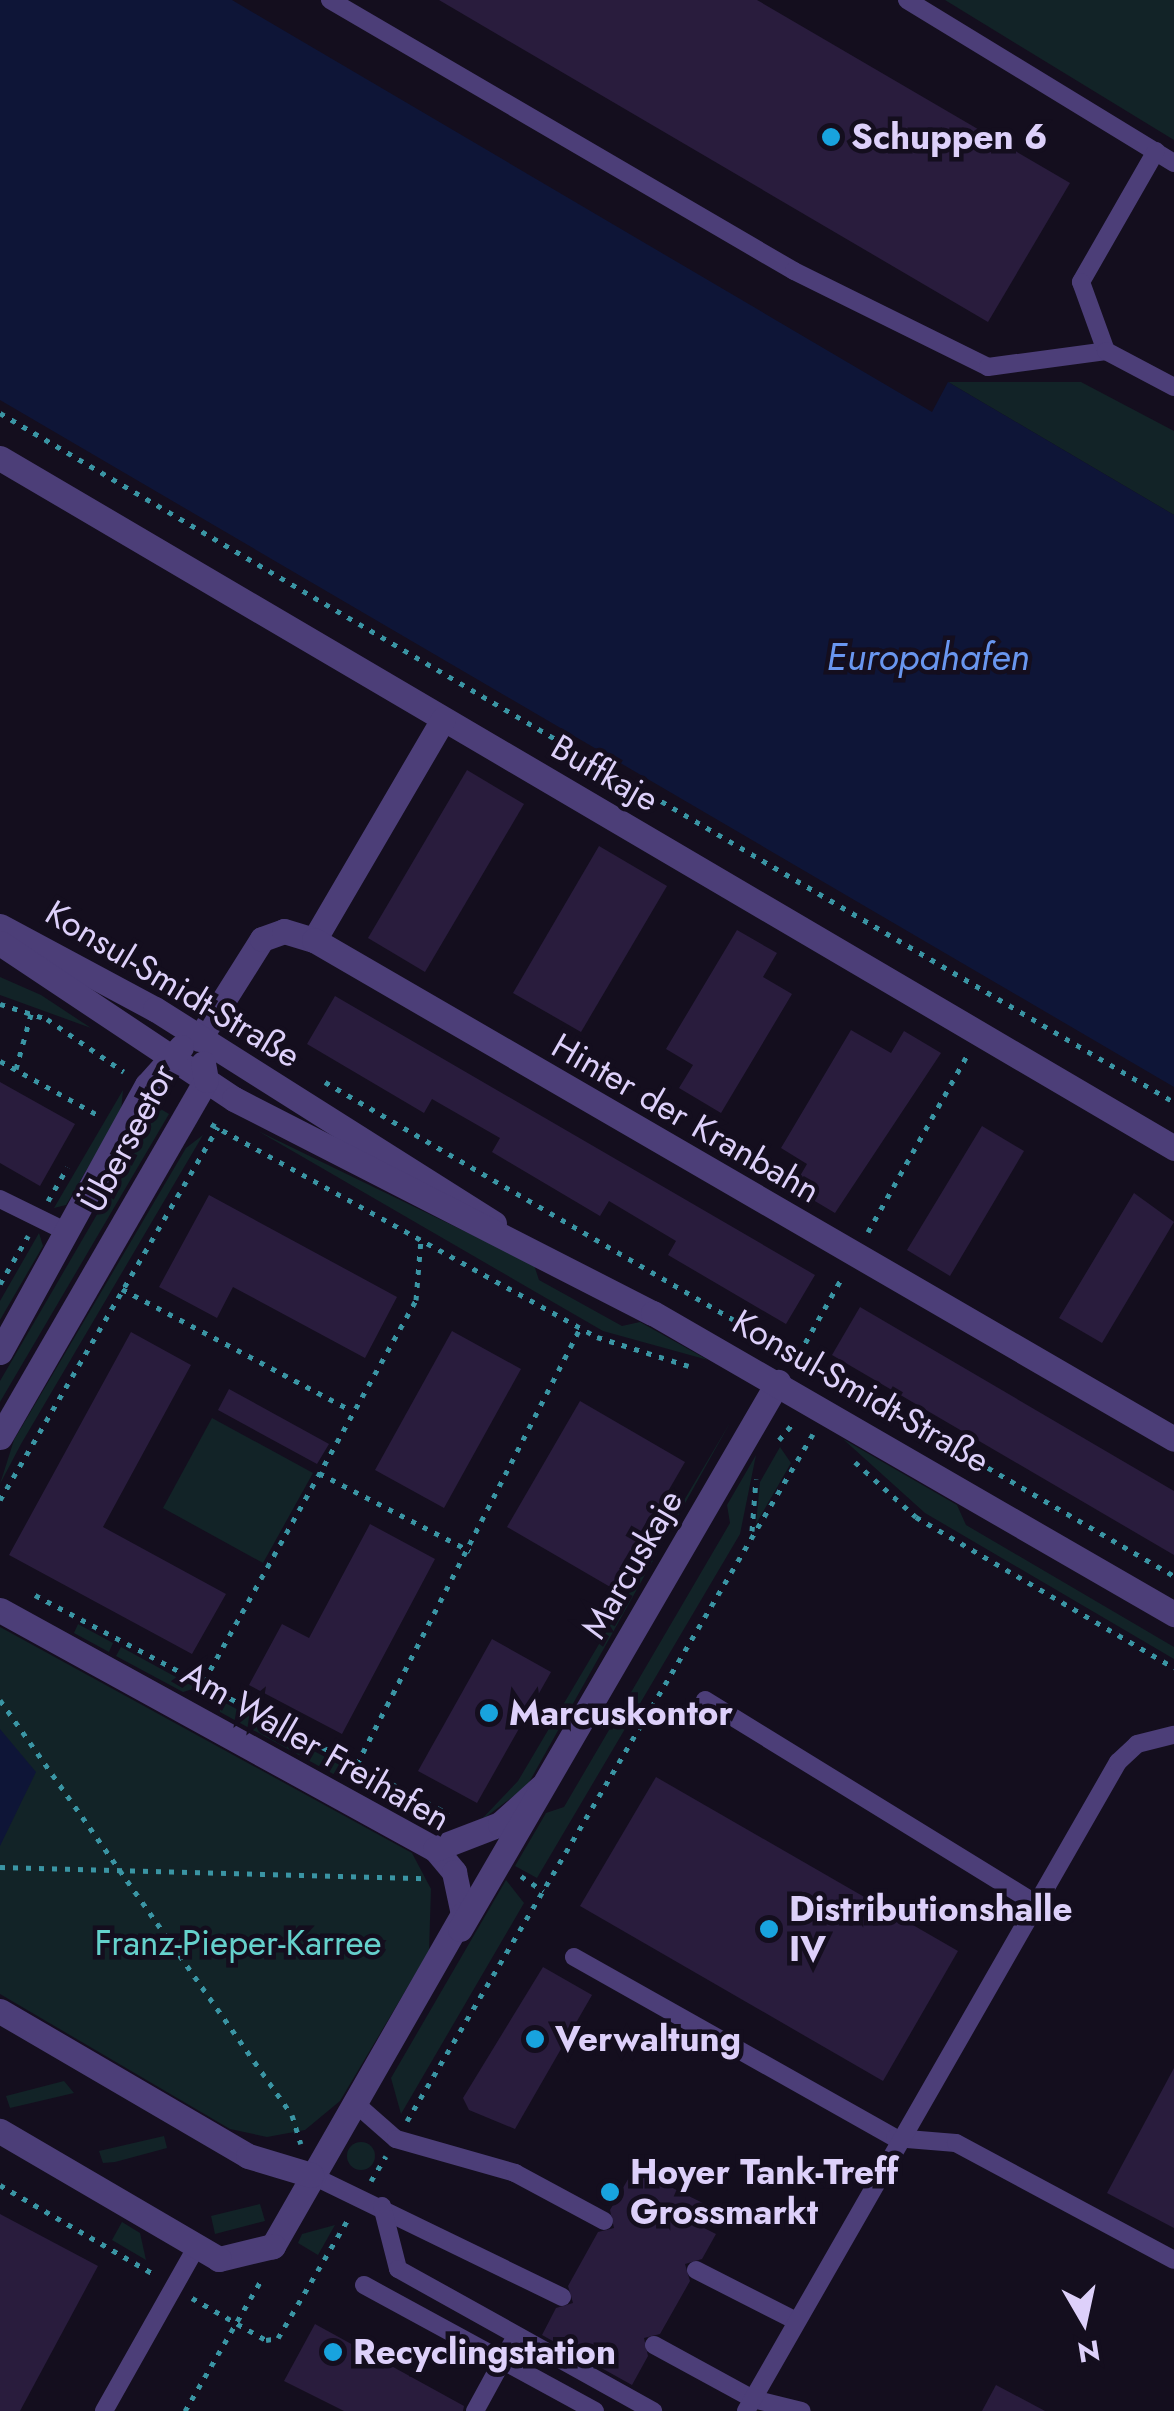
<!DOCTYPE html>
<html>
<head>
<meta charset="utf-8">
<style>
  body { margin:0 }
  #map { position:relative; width:1174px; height:2411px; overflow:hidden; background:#140e1e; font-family:Jost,sans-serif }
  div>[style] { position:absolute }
  .green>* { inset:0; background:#122327 }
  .round { border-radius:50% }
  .water>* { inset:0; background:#0e1537 }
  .building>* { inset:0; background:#291c3d }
  .path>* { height:5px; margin-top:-2.5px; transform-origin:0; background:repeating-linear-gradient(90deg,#3a95a4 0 5px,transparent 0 13px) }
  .service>* { height:18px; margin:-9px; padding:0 9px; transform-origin:9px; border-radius:9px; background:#4c3e78 }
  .pedestrian>* { height:25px; margin:-12.5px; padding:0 12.5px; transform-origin:12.5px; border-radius:12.5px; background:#4c3e78 }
  .minor>* { height:25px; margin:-12.5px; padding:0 12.5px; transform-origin:12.5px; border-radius:12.5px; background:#4c3e78 }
  .tertiary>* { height:25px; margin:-12.5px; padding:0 12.5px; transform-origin:12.5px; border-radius:12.5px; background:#4c3e78 }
  .dots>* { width:28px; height:28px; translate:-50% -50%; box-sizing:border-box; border:5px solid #140e1e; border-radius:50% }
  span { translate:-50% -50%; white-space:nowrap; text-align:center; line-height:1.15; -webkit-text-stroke:9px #140e1e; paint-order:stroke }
  .poi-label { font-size:35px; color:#ddd0fa; font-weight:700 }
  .left { translate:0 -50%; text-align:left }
  .street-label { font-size:35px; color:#ddd0fa }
  .park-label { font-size:35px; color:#65d1cc }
  .water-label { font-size:38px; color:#6996ef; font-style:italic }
  .north { position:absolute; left:1034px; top:2271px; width:100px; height:100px; -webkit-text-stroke:8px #140e1e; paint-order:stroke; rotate:171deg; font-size:28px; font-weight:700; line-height:40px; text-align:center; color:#ddd0fa }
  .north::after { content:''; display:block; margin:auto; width:35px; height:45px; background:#ddd0fa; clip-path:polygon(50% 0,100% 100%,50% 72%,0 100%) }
</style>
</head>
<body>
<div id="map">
  <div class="green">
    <div style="clip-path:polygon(945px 0,1174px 0,1174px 140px)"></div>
    <div style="clip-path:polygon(948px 382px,1081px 382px,1174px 431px,1174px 515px)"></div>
    <div style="clip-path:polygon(0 977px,41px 995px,91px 1028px,0 995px)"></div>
    <div style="clip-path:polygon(123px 1090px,121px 1111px,66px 1205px,54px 1208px)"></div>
    <div style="clip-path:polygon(159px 1108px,169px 1114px,0 1402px,0 1381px)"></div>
    <div style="clip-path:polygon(258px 1131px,534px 1265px,539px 1280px,622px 1326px,640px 1322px,708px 1360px,603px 1331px)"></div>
    <div style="clip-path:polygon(203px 1135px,21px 1444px,0 1484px,14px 1440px,186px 1148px)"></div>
    <div style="clip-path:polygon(39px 1233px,43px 1246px,0 1320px,0 1301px)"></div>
    <div style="clip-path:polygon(212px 1418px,313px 1473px,263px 1563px,163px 1508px)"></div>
    <div style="clip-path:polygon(731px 1421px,527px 1786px,479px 1822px,518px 1781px)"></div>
    <div style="clip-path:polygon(843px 1439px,957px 1505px,966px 1525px,1174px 1647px,1174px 1659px,925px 1513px)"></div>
    <div style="clip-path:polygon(780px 1447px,791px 1463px,756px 1524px,760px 1482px)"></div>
    <div style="clip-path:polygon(756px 1455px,740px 1534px,537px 1878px,515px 1866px,546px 1813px,564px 1807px,730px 1523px,727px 1505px)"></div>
    <div style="clip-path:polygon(78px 1624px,113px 1643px,109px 1652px,74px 1633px)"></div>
    <div style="clip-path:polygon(0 1627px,412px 1853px,431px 1889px,429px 1951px,340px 2101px,305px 2130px,267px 2137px,230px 2129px,0 1994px)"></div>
    <div style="clip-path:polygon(121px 1647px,196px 1688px,183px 1692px,116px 1656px)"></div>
    <div style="clip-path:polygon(218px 1699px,349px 1770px,337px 1776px,220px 1712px)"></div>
    <div style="clip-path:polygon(370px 1782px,411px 1804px,407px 1813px,373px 1795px)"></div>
    <div style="clip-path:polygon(506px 1880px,524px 1903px,401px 2114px,391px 2078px)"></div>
    <div style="clip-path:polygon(64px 2081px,74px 2093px,10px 2108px,6px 2096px)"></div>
    <div style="clip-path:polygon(164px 2136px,167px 2148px,115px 2162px,103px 2163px,99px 2151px)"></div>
    <div class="round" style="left:347px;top:2142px;width:28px;height:28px"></div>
    <div style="clip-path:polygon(260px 2204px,265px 2221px,215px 2234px,211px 2216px)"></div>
    <div style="clip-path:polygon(122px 2222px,140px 2233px,146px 2260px,112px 2240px)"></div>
    <div style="clip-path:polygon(335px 2225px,318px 2255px,298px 2243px,302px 2234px)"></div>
  </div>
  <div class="water">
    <div style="clip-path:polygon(0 0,232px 0,932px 412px,948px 382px,1174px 515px,1174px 1087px,0 400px)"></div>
    <div style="clip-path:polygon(0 1729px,36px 1772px,0 1846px)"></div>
  </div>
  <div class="building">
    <div style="clip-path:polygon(439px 0,757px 0,1070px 183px,988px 322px)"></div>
    <div style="clip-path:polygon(467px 770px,524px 804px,425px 972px,368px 938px)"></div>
    <div style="clip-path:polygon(599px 846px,667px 886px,581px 1032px,513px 993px)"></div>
    <div style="clip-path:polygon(737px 930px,777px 953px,763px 977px,792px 994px,721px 1113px,679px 1088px,693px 1065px,666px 1049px)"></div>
    <div style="clip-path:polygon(335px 996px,815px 1275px,786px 1324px,668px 1255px,676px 1241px,609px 1201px,600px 1216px,492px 1152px,500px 1138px,432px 1099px,424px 1113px,307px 1044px)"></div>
    <div style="clip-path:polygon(851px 1030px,891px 1053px,904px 1031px,941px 1053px,835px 1213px,793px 1188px,807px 1164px,781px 1148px)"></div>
    <div style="clip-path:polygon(0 1082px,75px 1124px,40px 1186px,0 1163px)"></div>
    <div style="clip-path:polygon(982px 1126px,1024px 1151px,950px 1276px,907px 1250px)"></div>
    <div style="clip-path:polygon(1134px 1193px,1174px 1222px,1102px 1343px,1059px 1318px)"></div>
    <div style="clip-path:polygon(209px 1195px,397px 1297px,365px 1358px,233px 1287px,217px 1318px,159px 1287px)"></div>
    <div style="clip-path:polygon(860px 1307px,1174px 1491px,1174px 1555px,832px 1355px)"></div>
    <div style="clip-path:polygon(452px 1331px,521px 1369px,444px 1508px,375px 1470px)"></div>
    <div style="clip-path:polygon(131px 1332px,191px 1365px,103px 1527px,226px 1594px,192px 1654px,9px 1555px)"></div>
    <div style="clip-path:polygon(229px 1389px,329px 1444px,317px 1464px,218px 1410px)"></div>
    <div style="clip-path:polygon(580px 1401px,685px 1462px,612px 1588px,507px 1527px)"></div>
    <div style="clip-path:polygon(370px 1524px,435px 1559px,342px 1734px,249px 1685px,282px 1624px,309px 1638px)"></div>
    <div style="clip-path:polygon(492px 1639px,551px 1672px,477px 1803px,418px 1771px)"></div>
    <div style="clip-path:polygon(656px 1777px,958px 1951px,883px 2081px,580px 1906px)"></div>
    <div style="clip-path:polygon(543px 1967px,592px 1995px,515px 2129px,469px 2110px,463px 2098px)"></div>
    <div style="clip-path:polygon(1174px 2068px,1174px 2228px,1107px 2193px)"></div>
    <div style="clip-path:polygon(634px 2169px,715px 2209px,704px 2228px,716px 2234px,702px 2259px,685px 2264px,690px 2281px,660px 2334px,644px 2338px,648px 2356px,632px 2385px,542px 2335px,556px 2308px,573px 2303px,568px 2286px,598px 2232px,614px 2228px,610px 2210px)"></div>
    <div style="clip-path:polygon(0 2214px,98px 2266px,20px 2411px,0 2411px)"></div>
    <div style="clip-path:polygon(315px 2324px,464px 2406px,463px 2411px,344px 2411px,284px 2381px)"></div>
    <div style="clip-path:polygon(996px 2385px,1045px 2411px,982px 2411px)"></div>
  </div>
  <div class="path">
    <div style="left:0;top:413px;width:1361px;rotate:30.41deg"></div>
    <div style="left:0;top:1004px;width:49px;rotate:17.7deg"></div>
    <div style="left:47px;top:1019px;width:93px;rotate:34.5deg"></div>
    <div style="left:0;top:1061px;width:112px;rotate:28.9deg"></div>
    <div style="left:16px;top:1069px;width:57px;rotate:-74.7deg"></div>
    <div style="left:325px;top:1082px;width:982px;rotate:30.19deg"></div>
    <div style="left:211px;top:1124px;width:441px;rotate:28.9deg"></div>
    <div style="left:597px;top:1337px;width:96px;rotate:17.5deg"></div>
    <div style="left:48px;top:1201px;width:39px;rotate:-60deg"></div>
    <div style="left:868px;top:1232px;width:204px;rotate:-60.7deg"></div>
    <div style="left:0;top:1284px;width:56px;rotate:-59.7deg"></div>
    <div style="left:122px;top:1289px;width:259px;rotate:27.9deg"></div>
    <div style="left:799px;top:1354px;width:90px;rotate:-60.6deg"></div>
    <div style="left:827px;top:1386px;width:13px;rotate:-63deg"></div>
    <div style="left:779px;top:1440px;width:23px;rotate:-50deg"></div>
    <div style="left:855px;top:1462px;width:82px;rotate:42deg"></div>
    <div style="left:916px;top:1517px;width:299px;rotate:30.3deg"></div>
    <div style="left:319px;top:1473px;width:170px;rotate:27.3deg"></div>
    <div style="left:0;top:1500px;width:432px;rotate:-59.7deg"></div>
    <div style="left:752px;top:1531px;width:52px;rotate:-85.6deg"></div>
    <div style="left:35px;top:1595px;width:468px;rotate:27.9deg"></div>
    <div style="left:204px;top:1681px;width:436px;rotate:-60.9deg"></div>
    <div style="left:416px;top:1300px;width:61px;rotate:-85.3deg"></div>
    <div style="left:0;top:1700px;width:507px;rotate:54.87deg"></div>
    <div style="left:292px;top:2115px;width:30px;rotate:73deg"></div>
    <div style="left:357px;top:1764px;width:490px;rotate:-62.9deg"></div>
    <div style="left:0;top:1867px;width:426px;rotate:1.5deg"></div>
    <div style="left:521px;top:1876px;width:27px;rotate:34deg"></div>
    <div style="left:407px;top:2121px;width:798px;rotate:-59.42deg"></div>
    <div style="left:371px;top:2181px;width:29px;rotate:-59deg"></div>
    <div style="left:0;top:2185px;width:181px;rotate:30.1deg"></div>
    <div style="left:192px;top:2298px;width:85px;rotate:29.6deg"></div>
    <div style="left:266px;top:2340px;width:12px;rotate:-9deg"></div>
    <div style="left:278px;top:2338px;width:142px;rotate:-59.5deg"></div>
    <div style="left:185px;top:2411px;width:155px;rotate:-59.8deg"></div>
  </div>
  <div class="service">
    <div style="left:330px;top:0;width:537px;rotate:30.29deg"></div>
    <div style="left:794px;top:271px;width:216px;rotate:26.3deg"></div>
    <div style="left:988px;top:367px;width:119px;rotate:-7.7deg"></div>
    <div style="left:907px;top:0;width:313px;rotate:31.4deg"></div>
    <div style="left:1156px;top:151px;width:151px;rotate:119.8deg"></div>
    <div style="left:1081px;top:282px;width:73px;rotate:70.1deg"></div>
    <div style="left:1106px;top:351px;width:77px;rotate:27.9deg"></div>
    <div style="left:0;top:1199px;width:75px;rotate:26.2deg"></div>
    <div style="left:705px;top:1700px;width:389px;rotate:31.6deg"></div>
    <div style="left:574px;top:1957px;width:369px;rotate:29.4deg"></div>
    <div style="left:895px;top:2138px;width:61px;rotate:4.7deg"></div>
    <div style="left:956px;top:2143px;width:247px;rotate:28.2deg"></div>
    <div style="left:356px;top:2104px;width:53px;rotate:41.2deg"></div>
    <div style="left:396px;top:2139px;width:124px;rotate:15.9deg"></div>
    <div style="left:515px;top:2173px;width:101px;rotate:28.3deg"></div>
    <div style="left:311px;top:2175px;width:279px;rotate:25.9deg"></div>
    <div style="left:382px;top:2206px;width:65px;rotate:75.7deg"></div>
    <div style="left:398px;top:2269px;width:292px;rotate:29.1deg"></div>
    <div style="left:696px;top:2270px;width:112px;rotate:27deg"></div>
    <div style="left:364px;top:2285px;width:263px;rotate:28.6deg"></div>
    <div style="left:654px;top:2345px;width:113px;rotate:28.6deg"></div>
    <div style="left:753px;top:2399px;width:50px;rotate:13.8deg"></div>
    <div style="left:104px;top:2411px;width:189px;rotate:-60.6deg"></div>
    <div style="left:475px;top:2411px;width:85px;rotate:-61.3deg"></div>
    <div style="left:746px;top:2411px;width:748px;rotate:-60.18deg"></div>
    <div style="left:1118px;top:1762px;width:26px;rotate:-43deg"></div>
    <div style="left:1137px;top:1744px;width:38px;rotate:-14deg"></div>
  </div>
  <div class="pedestrian">
    <div style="left:0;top:458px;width:1362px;rotate:30.44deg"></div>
    <div style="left:314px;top:940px;width:256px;rotate:-59.7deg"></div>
  </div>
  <div class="minor">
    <div style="left:199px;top:1039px;width:118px;rotate:-57.8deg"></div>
    <div style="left:262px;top:939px;width:23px;rotate:-20deg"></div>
    <div style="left:284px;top:931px;width:31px;rotate:17deg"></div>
    <div style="left:314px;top:940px;width:994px;rotate:30.12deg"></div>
    <div style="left:0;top:1610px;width:496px;rotate:28.8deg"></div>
    <div style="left:435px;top:1849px;width:30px;rotate:50deg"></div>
    <div style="left:454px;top:1872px;width:43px;rotate:77.9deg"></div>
    <div style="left:463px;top:1914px;width:383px;rotate:119.8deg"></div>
    <div style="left:273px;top:2246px;width:56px;rotate:166.5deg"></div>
    <div style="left:219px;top:2259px;width:254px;rotate:-149.7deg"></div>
    <div style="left:435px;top:1849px;width:70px;rotate:-21deg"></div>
    <div style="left:500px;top:1824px;width:54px;rotate:-42deg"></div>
    <div style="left:460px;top:1929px;width:633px;rotate:-59.83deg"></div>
    <div style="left:0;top:2011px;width:287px;rotate:30.3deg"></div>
    <div style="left:248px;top:2156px;width:66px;rotate:16.8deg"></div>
  </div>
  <div class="tertiary">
    <div style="left:0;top:926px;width:176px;rotate:28.2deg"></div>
    <div style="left:155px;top:1009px;width:401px;rotate:32.3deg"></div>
    <div style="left:0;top:943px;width:281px;rotate:33.7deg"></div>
    <div style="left:234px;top:1099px;width:470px;rotate:27.1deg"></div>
    <div style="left:653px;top:1313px;width:602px;rotate:30.02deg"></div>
    <div style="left:0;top:1352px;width:305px;rotate:-61.2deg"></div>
    <div style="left:147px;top:1085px;width:51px;rotate:-48.2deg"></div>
    <div style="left:0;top:1437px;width:412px;rotate:-60deg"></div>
    <div style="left:206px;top:1080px;width:17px;rotate:-100deg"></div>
  </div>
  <div class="dots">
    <div style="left:831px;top:137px;background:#18a3de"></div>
    <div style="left:489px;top:1713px;background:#18a3de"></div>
    <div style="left:769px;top:1929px;background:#18a3de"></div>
    <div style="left:535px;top:2039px;background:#18a3de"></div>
    <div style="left:610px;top:2192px;background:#18a3de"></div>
    <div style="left:333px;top:2352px;background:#18a3de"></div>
  </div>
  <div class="poi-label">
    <span class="left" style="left:851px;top:137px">Schuppen 6</span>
    <span class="left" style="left:509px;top:1713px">Marcuskontor</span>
    <span class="left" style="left:789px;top:1929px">Distributionshalle<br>IV</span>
    <span class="left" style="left:555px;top:2039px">Verwaltung</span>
    <span class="left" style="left:630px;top:2192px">Hoyer Tank-Treff<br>Grossmarkt</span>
    <span class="left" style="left:353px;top:2352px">Recyclingstation</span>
  </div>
  <div class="street-label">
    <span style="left:605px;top:773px;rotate:30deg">Buffkaje</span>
    <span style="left:173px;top:984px;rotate:31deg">Konsul-Smidt-Straße</span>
    <span style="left:686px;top:1118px;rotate:30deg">Hinter der Kranbahn</span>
    <span style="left:128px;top:1138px;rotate:-62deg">Überseetor</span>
    <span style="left:861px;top:1391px;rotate:30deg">Konsul-Smidt-Straße</span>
    <span style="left:632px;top:1564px;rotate:-60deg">Marcuskaje</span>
    <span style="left:316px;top:1746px;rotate:30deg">Am Waller Freihafen</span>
  </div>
  <div class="park-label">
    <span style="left:238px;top:1943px">Franz-Pieper-Karree</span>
  </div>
  <div class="water-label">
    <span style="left:928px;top:657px">Europahafen</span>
  </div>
  <div class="north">N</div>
</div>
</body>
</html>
